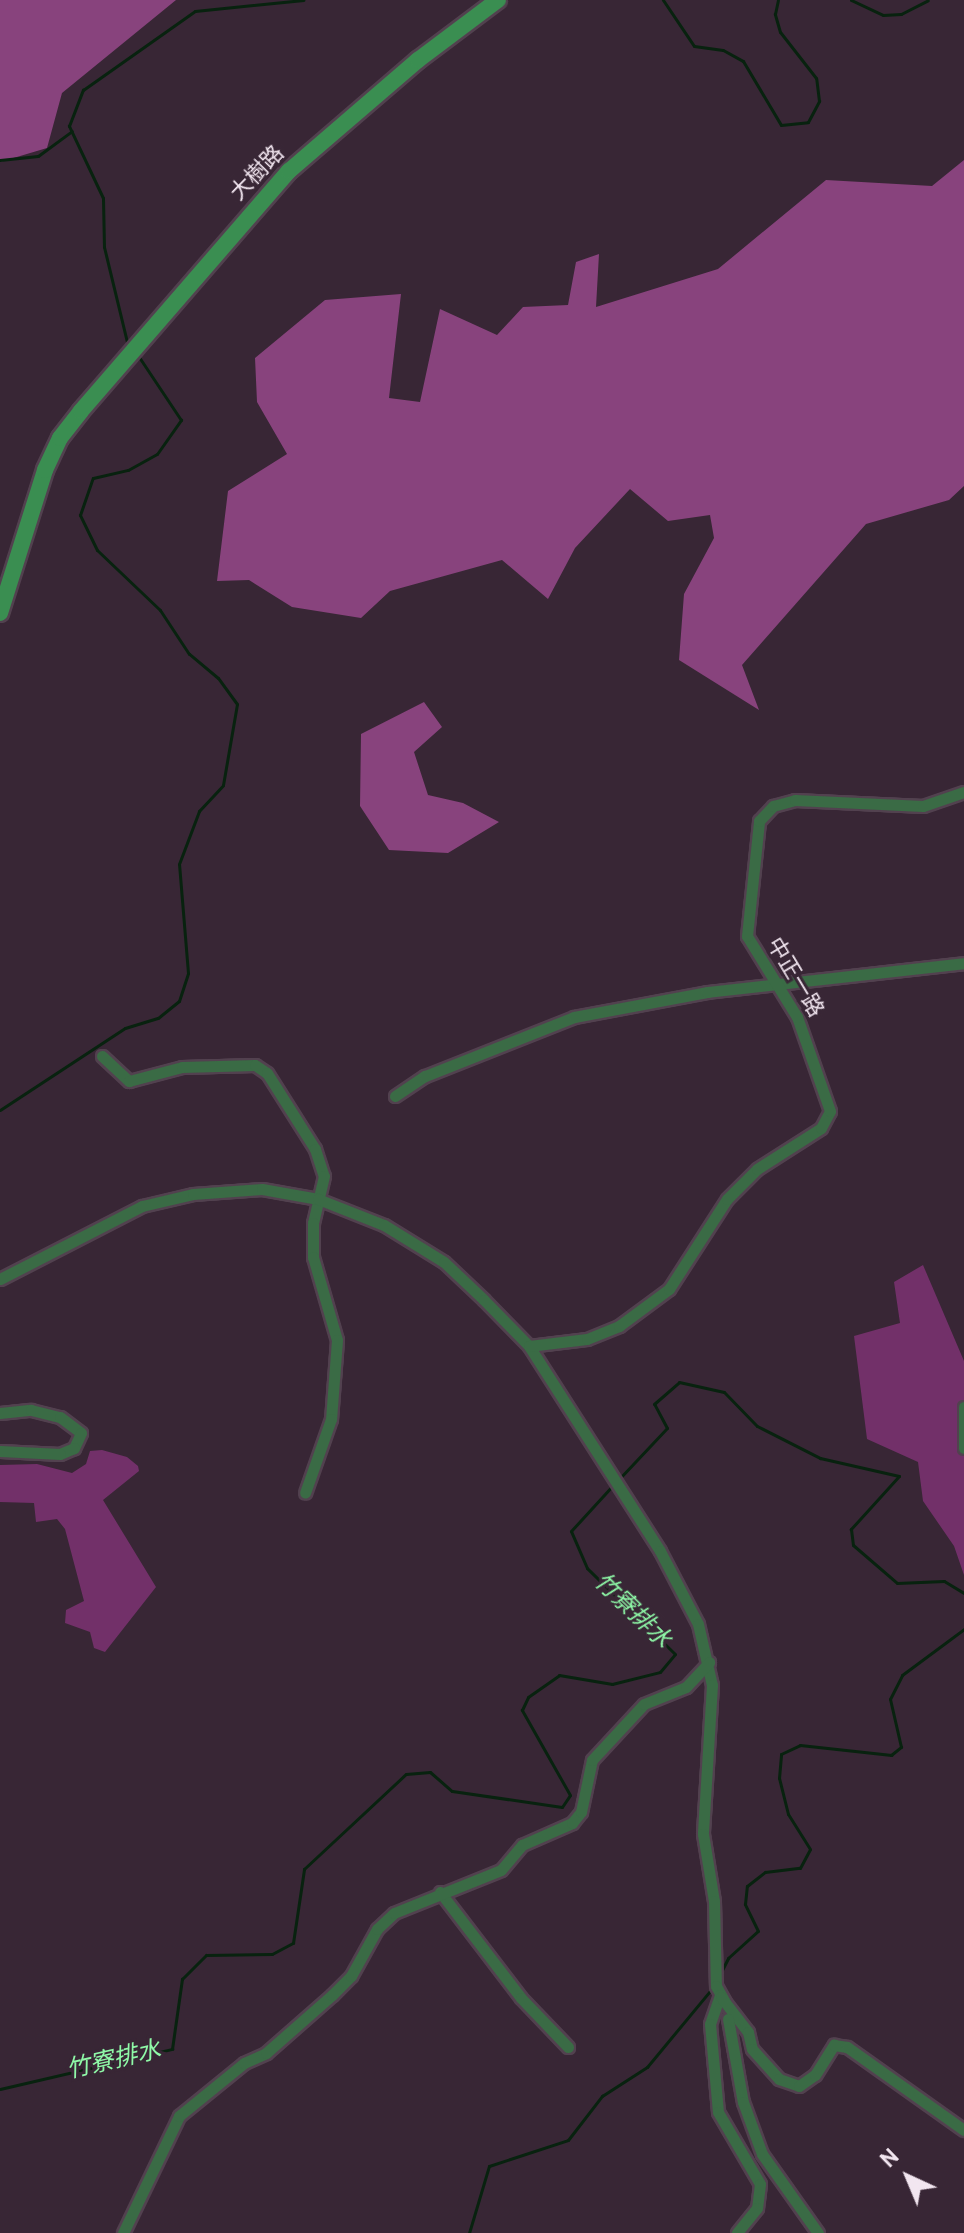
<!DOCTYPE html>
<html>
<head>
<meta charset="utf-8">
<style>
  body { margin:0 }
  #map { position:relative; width:964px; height:2233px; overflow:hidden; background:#382635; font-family:Overpass,"Noto Sans TC",sans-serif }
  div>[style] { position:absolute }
  .green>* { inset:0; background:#723069 }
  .forest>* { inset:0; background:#88437d }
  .stream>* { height:3px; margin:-1.5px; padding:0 1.5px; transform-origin:1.5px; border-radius:1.5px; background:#08220f }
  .roads { filter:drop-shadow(2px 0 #52414f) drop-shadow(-2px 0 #52414f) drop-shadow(0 2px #52414f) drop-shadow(0 -2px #52414f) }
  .street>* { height:11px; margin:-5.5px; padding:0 5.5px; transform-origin:5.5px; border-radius:5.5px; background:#3a6b45 }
  .secondary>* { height:16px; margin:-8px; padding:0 8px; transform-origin:8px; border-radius:8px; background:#3a8e51 }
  span { translate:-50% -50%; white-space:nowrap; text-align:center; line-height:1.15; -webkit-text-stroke:6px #382635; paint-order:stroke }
  .street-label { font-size:22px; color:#f2e6f0 }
  .water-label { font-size:24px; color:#8ffaa8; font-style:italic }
  .north { position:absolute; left:868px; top:2137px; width:80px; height:80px; -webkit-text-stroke:6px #382635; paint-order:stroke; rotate:316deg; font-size:22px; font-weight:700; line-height:32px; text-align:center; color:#f2e6f0 }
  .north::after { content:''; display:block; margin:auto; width:28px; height:36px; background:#f2e6f0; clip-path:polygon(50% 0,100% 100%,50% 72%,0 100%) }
</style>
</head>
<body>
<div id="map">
  <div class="green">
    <div style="clip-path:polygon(923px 1265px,964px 1361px,964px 1575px,954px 1546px,923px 1501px,918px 1462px,867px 1439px,854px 1336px,900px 1323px,894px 1282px)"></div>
    <div style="clip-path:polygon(102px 1450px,127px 1457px,138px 1466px,139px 1471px,103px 1500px,156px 1587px,105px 1652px,94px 1648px,90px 1632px,65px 1623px,66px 1610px,84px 1601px,65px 1529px,57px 1519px,36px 1522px,34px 1503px,0 1502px,0 1465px,37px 1464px,72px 1473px,86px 1464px,90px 1451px)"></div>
  </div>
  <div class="forest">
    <div style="clip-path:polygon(0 0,176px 0,62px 93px,47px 148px,0 162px)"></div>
    <div style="clip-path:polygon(964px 160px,964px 486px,949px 500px,866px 524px,742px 665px,759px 710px,679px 660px,684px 594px,714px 538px,710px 515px,668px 521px,630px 489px,575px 548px,548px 599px,502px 560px,390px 591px,361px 618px,292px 607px,249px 580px,217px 581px,228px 491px,287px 454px,257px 402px,255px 358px,325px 300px,401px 294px,389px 398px,420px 402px,440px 309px,497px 335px,523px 307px,568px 305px,576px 262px,599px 254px,596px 307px,718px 269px,826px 180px,932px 186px)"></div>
    <div style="clip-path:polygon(424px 702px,442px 727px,414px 752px,428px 795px,463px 803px,499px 822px,448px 853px,389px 850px,360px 806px,361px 734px)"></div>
  </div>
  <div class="stream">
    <div style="left:663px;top:0;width:55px;rotate:56deg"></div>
    <div style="left:694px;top:46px;width:29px;rotate:8deg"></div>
    <div style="left:723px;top:50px;width:23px;rotate:29deg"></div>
    <div style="left:743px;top:61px;width:74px;rotate:59.3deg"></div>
    <div style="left:781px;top:125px;width:27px;rotate:-6deg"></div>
    <div style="left:808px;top:122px;width:24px;rotate:-62deg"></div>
    <div style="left:819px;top:101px;width:23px;rotate:-97deg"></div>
    <div style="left:816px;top:78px;width:58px;rotate:-128deg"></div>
    <div style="left:780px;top:32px;width:19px;rotate:-106deg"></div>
    <div style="left:775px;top:14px;width:14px;rotate:-78deg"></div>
    <div style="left:851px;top:0;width:35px;rotate:25deg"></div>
    <div style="left:883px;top:15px;width:18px;rotate:-3deg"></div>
    <div style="left:901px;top:14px;width:30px;rotate:-27deg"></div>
    <div style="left:0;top:160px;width:38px;rotate:-6deg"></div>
    <div style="left:38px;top:156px;width:42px;rotate:-36.3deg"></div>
    <div style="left:127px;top:342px;width:98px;rotate:-103.6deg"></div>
    <div style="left:104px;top:247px;width:49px;rotate:-91.2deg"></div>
    <div style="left:103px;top:198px;width:80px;rotate:-115.3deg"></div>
    <div style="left:69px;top:126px;width:39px;rotate:-69deg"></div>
    <div style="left:83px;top:90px;width:137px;rotate:-35.2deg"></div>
    <div style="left:195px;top:11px;width:109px;rotate:-5.8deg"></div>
    <div style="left:0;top:1110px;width:149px;rotate:-33.3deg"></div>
    <div style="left:125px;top:1028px;width:34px;rotate:-17deg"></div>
    <div style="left:158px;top:1018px;width:27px;rotate:-39deg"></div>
    <div style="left:179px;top:1001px;width:29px;rotate:-72deg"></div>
    <div style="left:188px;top:973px;width:109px;rotate:-94.7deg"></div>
    <div style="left:179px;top:864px;width:57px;rotate:-69.3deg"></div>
    <div style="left:199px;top:811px;width:35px;rotate:-47deg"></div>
    <div style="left:223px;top:785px;width:82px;rotate:-80.2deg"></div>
    <div style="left:237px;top:704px;width:32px;rotate:-126deg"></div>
    <div style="left:218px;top:678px;width:38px;rotate:-140deg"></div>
    <div style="left:189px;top:654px;width:53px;rotate:-123.4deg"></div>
    <div style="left:160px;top:610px;width:87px;rotate:-136.4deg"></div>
    <div style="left:97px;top:550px;width:39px;rotate:-116deg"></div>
    <div style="left:80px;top:515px;width:39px;rotate:-71deg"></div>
    <div style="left:93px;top:478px;width:36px;rotate:-13deg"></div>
    <div style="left:128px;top:470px;width:33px;rotate:-29deg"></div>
    <div style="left:157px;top:454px;width:42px;rotate:-54.8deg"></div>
    <div style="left:181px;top:420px;width:76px;rotate:-123.7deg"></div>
    <div style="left:619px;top:1479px;width:70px;rotate:-46.7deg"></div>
    <div style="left:667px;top:1428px;width:27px;rotate:-118deg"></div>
    <div style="left:654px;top:1404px;width:33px;rotate:-41deg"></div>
    <div style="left:679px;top:1382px;width:46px;rotate:12.5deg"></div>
    <div style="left:724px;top:1392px;width:47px;rotate:45.9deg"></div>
    <div style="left:757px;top:1426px;width:71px;rotate:26.9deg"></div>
    <div style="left:820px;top:1458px;width:81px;rotate:12.8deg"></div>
    <div style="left:899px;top:1476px;width:72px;rotate:132.2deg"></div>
    <div style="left:851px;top:1529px;width:16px;rotate:83deg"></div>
    <div style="left:853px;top:1545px;width:58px;rotate:40.8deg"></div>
    <div style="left:897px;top:1583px;width:47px;rotate:-2.4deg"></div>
    <div style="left:944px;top:1581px;width:23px;rotate:31deg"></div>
    <div style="left:721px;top:1972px;width:16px;rotate:-63deg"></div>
    <div style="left:728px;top:1958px;width:40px;rotate:-42deg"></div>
    <div style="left:758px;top:1931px;width:30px;rotate:-116deg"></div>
    <div style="left:745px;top:1904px;width:18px;rotate:-84deg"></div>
    <div style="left:747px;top:1886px;width:23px;rotate:-38deg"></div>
    <div style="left:765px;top:1872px;width:35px;rotate:-7deg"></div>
    <div style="left:800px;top:1868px;width:21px;rotate:-62deg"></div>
    <div style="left:810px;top:1849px;width:41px;rotate:-122.2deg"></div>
    <div style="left:788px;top:1814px;width:37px;rotate:-104deg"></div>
    <div style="left:779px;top:1778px;width:24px;rotate:-85deg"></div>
    <div style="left:781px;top:1754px;width:21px;rotate:-25deg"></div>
    <div style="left:800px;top:1745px;width:92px;rotate:6.3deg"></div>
    <div style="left:891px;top:1755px;width:13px;rotate:-39deg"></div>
    <div style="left:901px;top:1747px;width:49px;rotate:-102.9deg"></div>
    <div style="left:890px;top:1699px;width:27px;rotate:-63deg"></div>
    <div style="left:902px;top:1675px;width:77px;rotate:-36.6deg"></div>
    <div style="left:0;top:2089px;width:177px;rotate:-13.1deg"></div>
    <div style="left:172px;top:2049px;width:71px;rotate:-81.9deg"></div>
    <div style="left:182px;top:1979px;width:34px;rotate:-45deg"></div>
    <div style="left:206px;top:1955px;width:66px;rotate:-0.9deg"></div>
    <div style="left:272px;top:1954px;width:24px;rotate:-28deg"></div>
    <div style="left:293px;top:1943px;width:75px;rotate:-81.5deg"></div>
    <div style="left:304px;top:1869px;width:139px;rotate:-43deg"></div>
    <div style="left:406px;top:1774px;width:24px;rotate:-5deg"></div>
    <div style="left:430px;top:1772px;width:29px;rotate:41deg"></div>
    <div style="left:452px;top:1791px;width:111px;rotate:8.3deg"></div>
    <div style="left:562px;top:1807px;width:14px;rotate:-56deg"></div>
    <div style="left:570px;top:1795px;width:98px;rotate:-119.5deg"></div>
    <div style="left:522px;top:1710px;width:14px;rotate:-65deg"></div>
    <div style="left:528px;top:1697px;width:38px;rotate:-35deg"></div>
    <div style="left:559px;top:1675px;width:54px;rotate:9.6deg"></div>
    <div style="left:612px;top:1684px;width:49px;rotate:-14deg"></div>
    <div style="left:660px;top:1672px;width:23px;rotate:-50deg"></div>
    <div style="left:675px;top:1654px;width:123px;rotate:-135.7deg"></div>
    <div style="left:587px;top:1568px;width:40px;rotate:-113.4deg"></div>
    <div style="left:571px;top:1531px;width:64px;rotate:-47.5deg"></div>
    <div style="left:469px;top:2233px;width:70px;rotate:-73.4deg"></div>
    <div style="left:489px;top:2166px;width:83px;rotate:-18.2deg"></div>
    <div style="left:568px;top:2140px;width:56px;rotate:-52.3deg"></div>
    <div style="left:602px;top:2096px;width:54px;rotate:-32.8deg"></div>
    <div style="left:647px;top:2067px;width:105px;rotate:-50.4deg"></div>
  </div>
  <div class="roads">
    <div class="street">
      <div style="left:102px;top:1056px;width:37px;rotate:43deg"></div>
      <div style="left:129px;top:1081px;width:55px;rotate:-14.8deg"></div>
      <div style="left:182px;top:1067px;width:73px;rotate:-1.6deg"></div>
      <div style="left:255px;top:1065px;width:14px;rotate:34deg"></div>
      <div style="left:267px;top:1073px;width:90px;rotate:57.7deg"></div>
      <div style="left:315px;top:1149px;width:28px;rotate:72deg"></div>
      <div style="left:324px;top:1176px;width:48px;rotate:103.2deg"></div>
      <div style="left:313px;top:1223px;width:34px;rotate:90deg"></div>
      <div style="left:313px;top:1257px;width:86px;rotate:73.9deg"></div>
      <div style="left:337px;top:1340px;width:79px;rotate:94.3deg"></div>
      <div style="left:331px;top:1419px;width:78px;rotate:109.4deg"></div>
      <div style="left:395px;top:1096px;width:36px;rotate:-34deg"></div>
      <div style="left:425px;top:1076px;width:160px;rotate:-21.6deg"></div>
      <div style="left:574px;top:1017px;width:135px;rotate:-10.6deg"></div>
      <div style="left:707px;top:992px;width:259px;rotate:-6.4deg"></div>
      <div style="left:0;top:1279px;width:160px;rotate:-27.2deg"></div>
      <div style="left:142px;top:1206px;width:52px;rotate:-13.2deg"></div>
      <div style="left:193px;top:1194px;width:69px;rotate:-4.1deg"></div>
      <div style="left:262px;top:1189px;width:57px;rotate:10.1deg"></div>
      <div style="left:318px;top:1199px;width:71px;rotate:21.5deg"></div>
      <div style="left:384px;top:1225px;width:70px;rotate:31.7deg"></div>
      <div style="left:444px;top:1262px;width:55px;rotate:43.5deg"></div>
      <div style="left:484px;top:1300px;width:64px;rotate:45.6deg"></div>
      <div style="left:529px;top:1346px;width:243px;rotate:57.4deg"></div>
      <div style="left:660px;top:1551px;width:82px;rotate:62.5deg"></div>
      <div style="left:698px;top:1624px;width:63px;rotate:77.1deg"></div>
      <div style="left:712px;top:1685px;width:149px;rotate:93.5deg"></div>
      <div style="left:703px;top:1834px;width:68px;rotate:80.7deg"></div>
      <div style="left:714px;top:1901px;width:85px;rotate:88.7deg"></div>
      <div style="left:716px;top:1986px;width:18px;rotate:61deg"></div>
      <div style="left:529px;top:1346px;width:58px;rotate:-6.9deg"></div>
      <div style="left:587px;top:1339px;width:35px;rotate:-22deg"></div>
      <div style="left:619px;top:1326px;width:62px;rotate:-36.5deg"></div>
      <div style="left:669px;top:1289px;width:107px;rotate:-57.2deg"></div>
      <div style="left:727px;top:1199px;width:42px;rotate:-45deg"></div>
      <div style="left:757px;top:1169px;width:76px;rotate:-32.6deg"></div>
      <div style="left:821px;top:1128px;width:19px;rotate:-62deg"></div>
      <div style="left:830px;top:1111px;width:100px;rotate:-109.3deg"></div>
      <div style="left:797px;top:1017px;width:95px;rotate:-121.7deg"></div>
      <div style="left:747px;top:936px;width:116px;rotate:-84deg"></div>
      <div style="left:759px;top:821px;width:21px;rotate:-47deg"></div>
      <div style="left:773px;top:806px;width:23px;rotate:-15deg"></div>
      <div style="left:795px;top:800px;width:128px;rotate:2.7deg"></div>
      <div style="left:923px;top:806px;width:43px;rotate:-18.9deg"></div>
      <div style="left:964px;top:1407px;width:41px;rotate:90deg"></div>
      <div style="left:0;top:1413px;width:31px;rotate:-6deg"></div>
      <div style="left:31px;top:1410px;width:30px;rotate:14deg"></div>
      <div style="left:60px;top:1417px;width:26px;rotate:37deg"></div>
      <div style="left:81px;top:1433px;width:17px;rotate:115deg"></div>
      <div style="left:74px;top:1448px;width:15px;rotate:157deg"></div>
      <div style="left:60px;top:1454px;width:60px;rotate:-177.1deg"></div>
      <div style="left:440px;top:1892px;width:133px;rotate:52.6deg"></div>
      <div style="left:521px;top:1998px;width:68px;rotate:46.2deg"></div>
      <div style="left:720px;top:1995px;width:31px;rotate:109deg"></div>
      <div style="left:710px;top:2024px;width:88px;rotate:84.8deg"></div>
      <div style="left:718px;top:2112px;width:83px;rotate:59.7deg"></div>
      <div style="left:760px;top:2184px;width:24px;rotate:97deg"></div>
      <div style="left:757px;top:2208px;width:32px;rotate:129deg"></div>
      <div style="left:721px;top:1997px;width:44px;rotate:52.4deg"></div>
      <div style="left:748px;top:2032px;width:17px;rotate:77deg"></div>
      <div style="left:752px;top:2049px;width:40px;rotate:48deg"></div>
      <div style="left:779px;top:2079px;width:21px;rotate:19deg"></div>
      <div style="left:799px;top:2086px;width:19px;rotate:-35deg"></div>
      <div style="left:815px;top:2075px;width:36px;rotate:-58deg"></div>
      <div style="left:834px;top:2045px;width:13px;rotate:9deg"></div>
      <div style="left:847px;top:2047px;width:143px;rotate:35.4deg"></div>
      <div style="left:728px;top:2019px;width:84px;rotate:79.8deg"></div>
      <div style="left:743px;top:2102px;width:55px;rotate:69.9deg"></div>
      <div style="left:762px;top:2154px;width:97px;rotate:54.7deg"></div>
      <div style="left:123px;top:2233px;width:130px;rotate:-64.4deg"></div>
      <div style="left:179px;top:2116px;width:84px;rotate:-39.2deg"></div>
      <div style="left:244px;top:2063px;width:24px;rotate:-24deg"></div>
      <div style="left:266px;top:2053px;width:88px;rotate:-41.3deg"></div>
      <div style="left:332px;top:1995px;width:27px;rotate:-45deg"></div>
      <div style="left:351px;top:1976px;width:54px;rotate:-61deg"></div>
      <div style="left:377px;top:1929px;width:23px;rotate:-43deg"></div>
      <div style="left:394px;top:1913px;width:115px;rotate:-21.9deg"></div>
      <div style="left:501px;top:1870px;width:33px;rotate:-50deg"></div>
      <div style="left:522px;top:1845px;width:55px;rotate:-23.7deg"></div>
      <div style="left:572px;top:1823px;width:14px;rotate:-51deg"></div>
      <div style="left:581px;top:1812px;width:53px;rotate:-78.1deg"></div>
      <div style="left:592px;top:1760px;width:76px;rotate:-47.1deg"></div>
      <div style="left:644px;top:1704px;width:45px;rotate:-22deg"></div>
      <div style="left:686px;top:1687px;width:34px;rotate:-47deg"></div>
    </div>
    <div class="secondary">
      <div style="left:0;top:613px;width:150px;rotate:-72.5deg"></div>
      <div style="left:45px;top:470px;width:35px;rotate:-65deg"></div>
      <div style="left:60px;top:438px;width:34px;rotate:-52deg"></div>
      <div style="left:81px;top:411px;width:318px;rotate:-49.1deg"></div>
      <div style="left:289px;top:171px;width:170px;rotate:-40.7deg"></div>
      <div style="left:418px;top:60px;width:100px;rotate:-36.9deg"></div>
    </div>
  </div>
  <div class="street-label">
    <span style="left:258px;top:174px;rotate:-46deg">大樹路</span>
    <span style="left:794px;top:978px;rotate:59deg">中正一路</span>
  </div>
  <div class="water-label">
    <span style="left:631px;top:1612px;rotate:44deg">竹寮排水</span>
    <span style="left:114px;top:2062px;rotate:-13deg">竹寮排水</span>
  </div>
  <div class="north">N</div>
</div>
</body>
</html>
